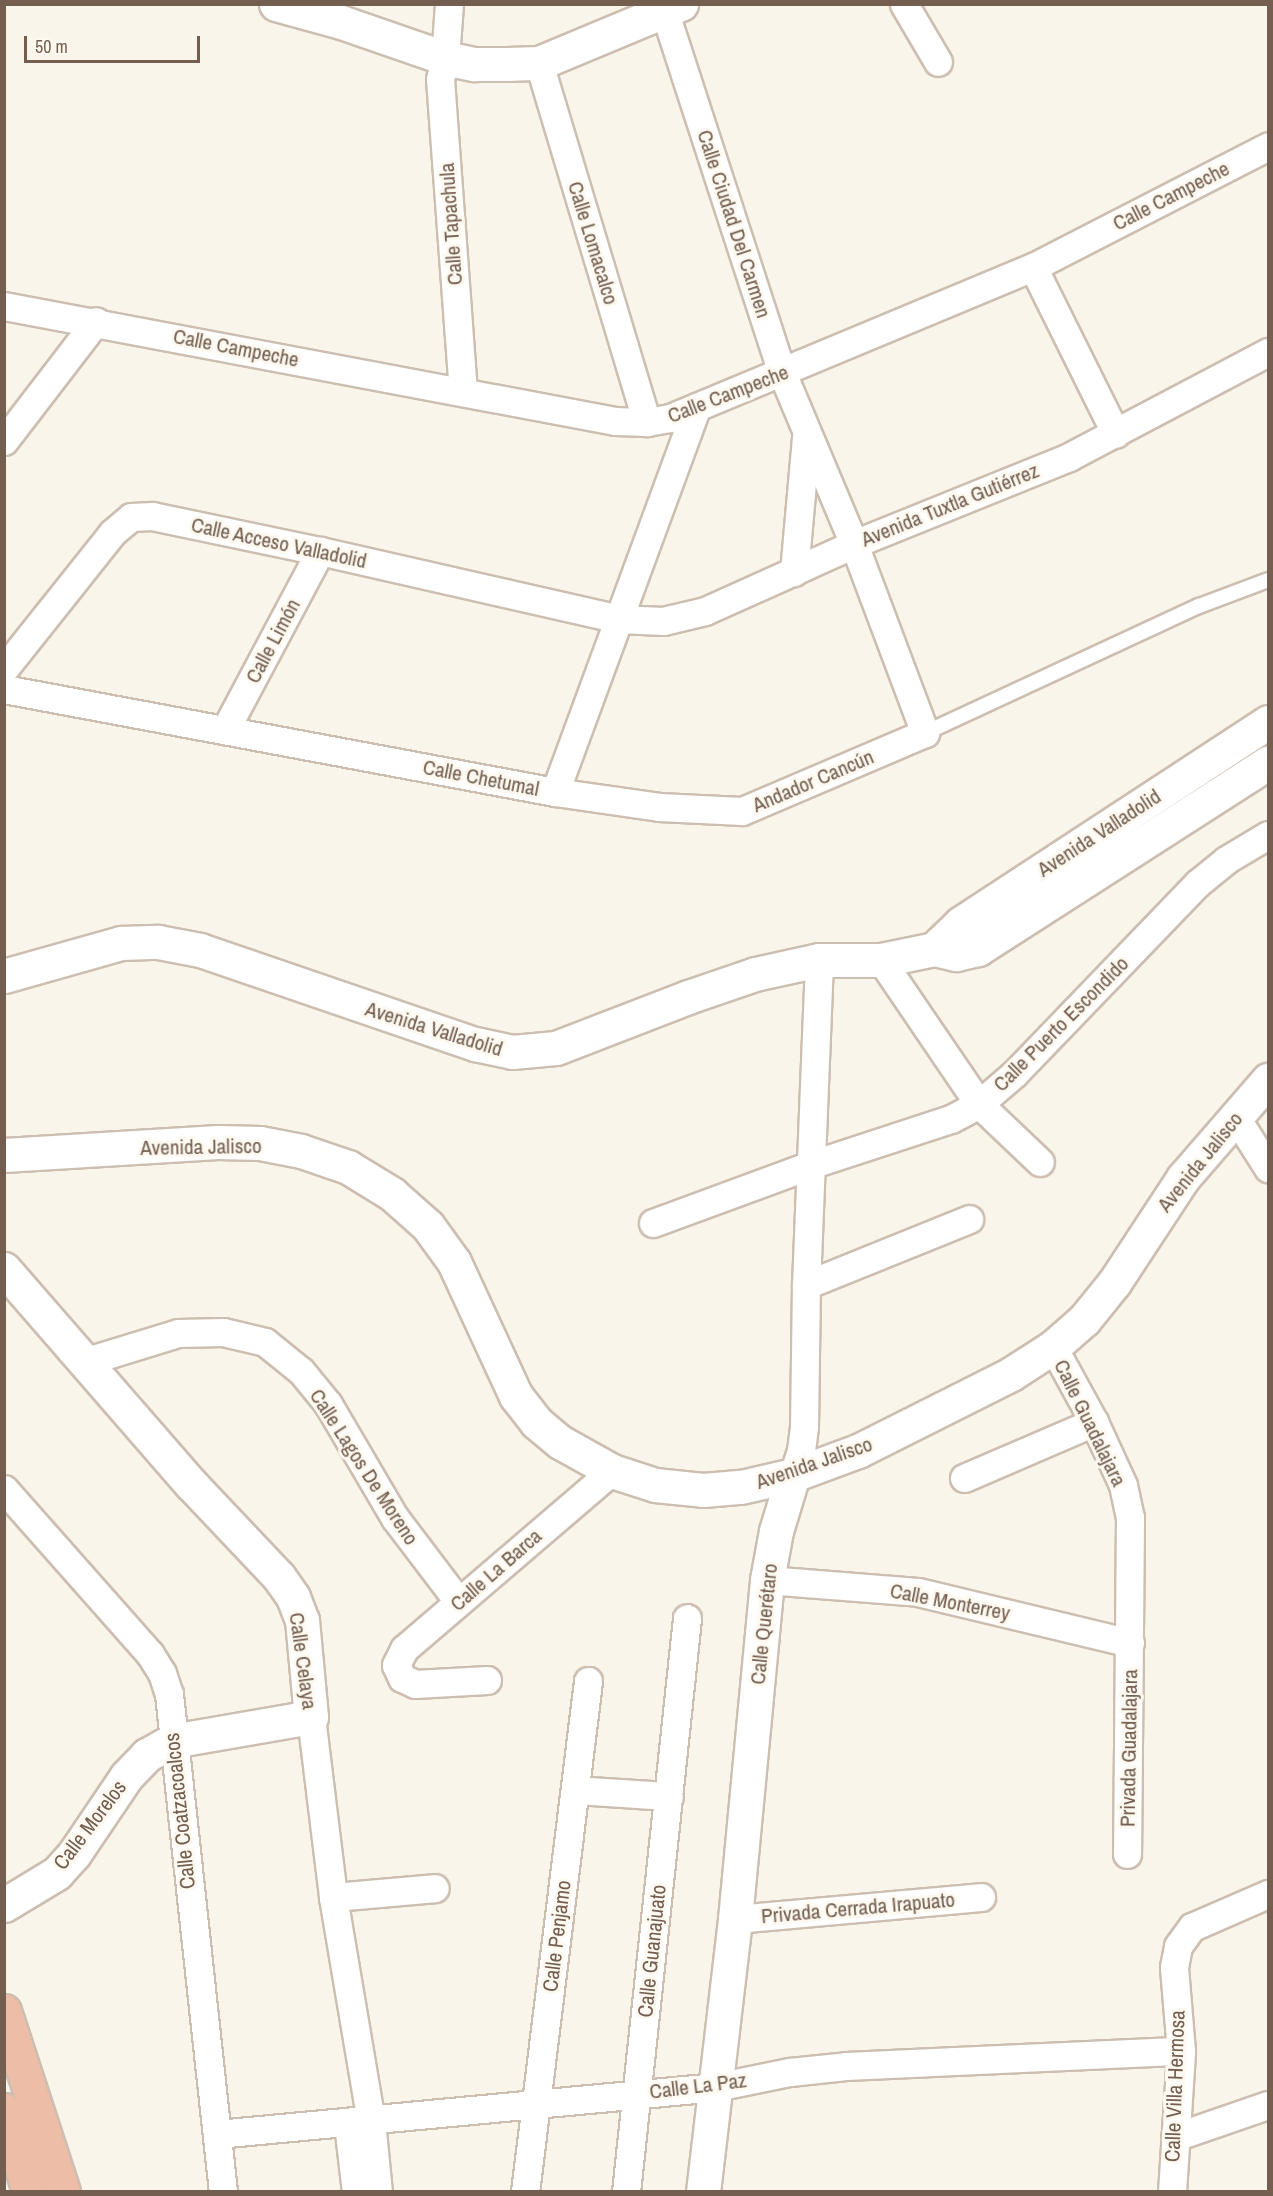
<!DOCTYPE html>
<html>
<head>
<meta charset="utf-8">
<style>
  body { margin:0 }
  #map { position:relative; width:1273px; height:2196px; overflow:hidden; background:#faf5ea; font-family:"Archivo Narrow",sans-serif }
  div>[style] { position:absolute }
  .roads { filter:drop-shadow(2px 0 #ccbeb1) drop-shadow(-2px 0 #ccbeb1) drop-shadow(0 2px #ccbeb1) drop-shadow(0 -2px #ccbeb1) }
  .service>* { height:14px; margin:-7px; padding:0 7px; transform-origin:7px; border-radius:7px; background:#fff }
  .minor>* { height:27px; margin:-13.5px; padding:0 13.5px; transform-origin:13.5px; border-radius:13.5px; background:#fff }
  .tertiary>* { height:33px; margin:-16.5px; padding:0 16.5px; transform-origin:16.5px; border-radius:16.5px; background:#fff }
  .secondary>* { height:33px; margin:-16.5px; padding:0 16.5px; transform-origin:16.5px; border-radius:16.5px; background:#fff }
  .motorway>* { height:33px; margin:-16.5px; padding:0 16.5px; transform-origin:16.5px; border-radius:16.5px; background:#edbda8 }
  span { translate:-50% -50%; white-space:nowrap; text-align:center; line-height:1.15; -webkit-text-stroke:6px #fdf9f0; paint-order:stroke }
  .street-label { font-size:21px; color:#735e50 }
  .frame { position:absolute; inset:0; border:6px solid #735e50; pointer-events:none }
  .scale { position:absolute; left:24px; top:36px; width:176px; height:27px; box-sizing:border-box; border:3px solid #735e50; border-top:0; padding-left:8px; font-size:18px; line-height:21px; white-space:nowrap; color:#735e50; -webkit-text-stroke:4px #fdf9f0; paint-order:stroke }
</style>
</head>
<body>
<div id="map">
  <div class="roads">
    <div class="service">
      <div style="left:925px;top:733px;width:302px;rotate:-24.9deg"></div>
      <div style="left:1199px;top:606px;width:74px;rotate:-20.6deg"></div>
    </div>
    <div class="minor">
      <div style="left:449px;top:4px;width:54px;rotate:94.2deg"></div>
      <div style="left:445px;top:58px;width:22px;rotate:103deg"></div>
      <div style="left:440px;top:79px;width:313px;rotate:85.8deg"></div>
      <div style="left:904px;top:4px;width:67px;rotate:59.6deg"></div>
      <div style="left:539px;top:63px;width:375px;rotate:73.3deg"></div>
      <div style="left:1033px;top:267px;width:186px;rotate:63.6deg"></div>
      <div style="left:4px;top:306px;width:622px;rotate:10.66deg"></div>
      <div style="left:615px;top:421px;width:32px;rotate:2deg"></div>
      <div style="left:647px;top:422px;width:23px;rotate:-10deg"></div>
      <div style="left:670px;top:418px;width:393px;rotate:-22.6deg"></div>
      <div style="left:1033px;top:267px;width:264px;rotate:-27.2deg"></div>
      <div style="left:4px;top:441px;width:151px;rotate:-52.5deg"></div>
      <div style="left:794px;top:572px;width:136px;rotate:-84.9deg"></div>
      <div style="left:4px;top:669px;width:174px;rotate:-51.5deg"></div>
      <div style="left:112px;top:533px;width:25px;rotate:-40deg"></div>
      <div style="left:131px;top:517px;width:21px;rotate:-3deg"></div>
      <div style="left:152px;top:516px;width:172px;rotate:11.8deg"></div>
      <div style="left:320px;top:551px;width:307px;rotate:12.8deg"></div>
      <div style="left:619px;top:619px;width:44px;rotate:2.6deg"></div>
      <div style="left:663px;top:621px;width:43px;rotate:-13.4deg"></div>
      <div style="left:705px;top:611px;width:163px;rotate:-24.2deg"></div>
      <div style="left:854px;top:544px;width:232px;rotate:-22deg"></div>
      <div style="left:1069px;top:457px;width:225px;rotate:-27.8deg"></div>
      <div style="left:4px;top:689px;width:561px;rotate:10.59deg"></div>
      <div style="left:555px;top:792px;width:105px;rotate:8.2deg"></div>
      <div style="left:659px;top:807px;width:83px;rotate:2.8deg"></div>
      <div style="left:742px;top:811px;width:199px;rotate:-23.1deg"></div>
      <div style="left:925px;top:733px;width:202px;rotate:-110.6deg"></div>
      <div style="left:854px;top:544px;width:186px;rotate:-112.8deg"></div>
      <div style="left:782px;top:373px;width:379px;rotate:-108deg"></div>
      <div style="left:225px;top:730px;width:203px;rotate:-62deg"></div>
      <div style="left:555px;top:792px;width:410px;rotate:-69.8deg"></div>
      <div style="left:881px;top:960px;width:174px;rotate:55.8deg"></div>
      <div style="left:979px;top:1104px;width:84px;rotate:43.6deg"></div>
      <div style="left:1235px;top:1116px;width:62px;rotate:57.6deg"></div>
      <div style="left:653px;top:1223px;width:171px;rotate:-20.2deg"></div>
      <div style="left:813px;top:1164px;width:145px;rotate:-18.1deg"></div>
      <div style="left:951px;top:1119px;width:32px;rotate:-28deg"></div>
      <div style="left:979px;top:1104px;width:46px;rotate:-40.6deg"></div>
      <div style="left:1014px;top:1074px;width:265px;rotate:-46.1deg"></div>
      <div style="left:1198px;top:883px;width:36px;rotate:-39deg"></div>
      <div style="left:1226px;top:860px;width:49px;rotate:-30.8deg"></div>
      <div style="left:806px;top:1285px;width:176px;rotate:-22deg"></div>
      <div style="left:1053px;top:1347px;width:85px;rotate:61.3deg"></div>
      <div style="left:1094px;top:1422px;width:69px;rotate:65.3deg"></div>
      <div style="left:1123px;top:1485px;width:33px;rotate:78deg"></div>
      <div style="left:1130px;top:1517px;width:337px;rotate:90.5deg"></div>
      <div style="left:87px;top:1361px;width:95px;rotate:-17.1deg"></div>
      <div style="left:178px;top:1333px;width:45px;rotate:-1.3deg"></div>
      <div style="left:223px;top:1332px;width:43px;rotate:13.4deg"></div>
      <div style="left:265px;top:1342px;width:46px;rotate:38.9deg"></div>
      <div style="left:301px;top:1371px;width:43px;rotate:50.7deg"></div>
      <div style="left:328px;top:1404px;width:132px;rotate:59.6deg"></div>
      <div style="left:395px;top:1518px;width:104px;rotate:52.8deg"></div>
      <div style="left:793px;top:1475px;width:25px;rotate:-72deg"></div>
      <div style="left:801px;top:1451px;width:24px;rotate:-83deg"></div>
      <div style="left:804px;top:1427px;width:142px;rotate:-89.2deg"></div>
      <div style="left:806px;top:1285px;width:325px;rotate:-87.7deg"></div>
      <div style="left:964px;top:1478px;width:142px;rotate:-23.3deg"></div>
      <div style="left:4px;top:1489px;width:220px;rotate:48.5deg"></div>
      <div style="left:150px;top:1654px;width:22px;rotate:58deg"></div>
      <div style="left:162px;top:1673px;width:22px;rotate:72deg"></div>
      <div style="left:169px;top:1694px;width:501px;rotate:83.81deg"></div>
      <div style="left:767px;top:1580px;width:151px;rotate:4.5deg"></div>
      <div style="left:918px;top:1592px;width:218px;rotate:13.5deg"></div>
      <div style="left:487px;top:1680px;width:72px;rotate:176.8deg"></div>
      <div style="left:415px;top:1684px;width:14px;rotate:-155deg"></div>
      <div style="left:402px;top:1678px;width:14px;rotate:-115deg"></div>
      <div style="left:396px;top:1665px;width:18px;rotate:-63deg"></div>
      <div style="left:404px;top:1649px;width:274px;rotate:-40.6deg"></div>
      <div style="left:311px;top:1717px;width:181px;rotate:83deg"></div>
      <div style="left:333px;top:1897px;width:227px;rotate:80.4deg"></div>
      <div style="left:371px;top:2121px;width:71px;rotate:84.4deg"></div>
      <div style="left:575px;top:1790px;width:94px;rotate:3.7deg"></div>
      <div style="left:333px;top:1897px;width:102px;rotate:-5deg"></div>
      <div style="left:735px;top:1919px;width:247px;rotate:-5.1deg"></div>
      <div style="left:348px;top:2124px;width:68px;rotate:83.3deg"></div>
      <div style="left:217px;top:2134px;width:501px;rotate:-5.38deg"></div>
      <div style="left:716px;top:2087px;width:76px;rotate:-11.5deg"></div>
      <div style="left:790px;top:2072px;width:56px;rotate:-6.1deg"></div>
      <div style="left:846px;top:2066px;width:335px;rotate:-2.6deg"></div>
      <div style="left:1175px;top:2137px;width:98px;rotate:-19deg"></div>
      <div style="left:525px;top:2192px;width:515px;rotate:-82.97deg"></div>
      <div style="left:626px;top:2192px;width:577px;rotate:-83.93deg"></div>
      <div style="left:1172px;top:2192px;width:141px;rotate:-86.3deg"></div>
      <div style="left:1181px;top:2051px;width:84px;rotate:-94.8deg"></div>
      <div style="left:1174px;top:1967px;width:21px;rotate:-79deg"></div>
      <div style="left:1178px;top:1946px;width:24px;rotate:-54deg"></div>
      <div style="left:1192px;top:1927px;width:83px;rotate:-23.5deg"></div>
    </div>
    <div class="tertiary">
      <div style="left:276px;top:4px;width:67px;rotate:15.5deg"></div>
      <div style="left:341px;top:22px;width:110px;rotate:19.1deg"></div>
      <div style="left:445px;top:58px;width:30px;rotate:12deg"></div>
      <div style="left:474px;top:64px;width:33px"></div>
      <div style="left:507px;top:64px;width:32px;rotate:-2deg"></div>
      <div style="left:539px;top:63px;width:154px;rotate:-22.6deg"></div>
      <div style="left:4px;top:1155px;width:214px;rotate:-3.5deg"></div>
      <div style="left:218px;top:1142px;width:42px;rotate:1.4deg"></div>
      <div style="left:260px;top:1143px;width:42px;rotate:11deg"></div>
      <div style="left:301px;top:1151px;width:50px;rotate:18.8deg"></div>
      <div style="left:348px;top:1167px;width:52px;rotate:31.5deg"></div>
      <div style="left:392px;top:1194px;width:48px;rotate:41.6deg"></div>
      <div style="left:428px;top:1226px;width:44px;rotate:54.2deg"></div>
      <div style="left:454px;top:1262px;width:148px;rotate:65.2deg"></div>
      <div style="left:516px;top:1396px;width:33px;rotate:52deg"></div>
      <div style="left:536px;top:1422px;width:31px;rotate:40deg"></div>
      <div style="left:560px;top:1442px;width:60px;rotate:29.1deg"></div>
      <div style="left:612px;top:1471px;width:45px;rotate:18deg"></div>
      <div style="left:655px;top:1485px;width:48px;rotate:5.9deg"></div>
      <div style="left:703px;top:1490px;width:38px;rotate:-5deg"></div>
      <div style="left:741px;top:1487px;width:53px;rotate:-13deg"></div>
      <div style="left:793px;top:1475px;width:69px;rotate:-20.3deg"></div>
      <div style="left:858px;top:1451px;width:171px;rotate:-26.7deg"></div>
      <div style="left:1011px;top:1374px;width:50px;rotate:-32.7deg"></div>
      <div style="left:1053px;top:1347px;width:41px;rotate:-41.1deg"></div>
      <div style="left:1084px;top:1320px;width:48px;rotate:-51deg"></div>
      <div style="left:1114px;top:1283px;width:126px;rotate:-56.7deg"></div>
      <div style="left:1183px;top:1178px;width:130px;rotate:-49.1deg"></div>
      <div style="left:4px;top:1269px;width:286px;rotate:49deg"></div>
      <div style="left:192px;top:1485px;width:127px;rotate:46.6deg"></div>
      <div style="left:279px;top:1577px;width:24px;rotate:55deg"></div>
      <div style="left:293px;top:1597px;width:25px;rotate:69deg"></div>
      <div style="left:302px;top:1620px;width:97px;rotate:84.7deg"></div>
      <div style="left:311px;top:1717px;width:141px;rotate:170.2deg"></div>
      <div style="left:172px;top:1741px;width:29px;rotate:151deg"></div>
      <div style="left:147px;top:1755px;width:30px;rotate:134deg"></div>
      <div style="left:126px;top:1777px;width:93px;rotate:124deg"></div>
      <div style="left:74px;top:1854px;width:25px;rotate:132deg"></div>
      <div style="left:57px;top:1873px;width:62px;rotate:148.9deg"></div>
      <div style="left:703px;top:2192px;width:275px;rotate:-83.3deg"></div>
      <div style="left:735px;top:1919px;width:341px;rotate:-84.6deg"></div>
      <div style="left:767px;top:1580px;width:50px;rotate:-79.6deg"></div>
      <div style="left:776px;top:1531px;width:59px;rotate:-73.1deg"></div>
    </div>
    <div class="secondary">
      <div style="left:934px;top:949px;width:37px;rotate:-44deg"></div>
      <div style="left:961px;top:923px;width:367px;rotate:-33.2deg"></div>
      <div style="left:4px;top:976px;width:122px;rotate:-15.8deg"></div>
      <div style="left:121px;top:943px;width:37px;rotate:-2deg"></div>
      <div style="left:158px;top:942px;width:43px;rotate:10.8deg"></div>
      <div style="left:200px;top:950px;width:291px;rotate:18.9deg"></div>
      <div style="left:475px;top:1044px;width:38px;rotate:12deg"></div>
      <div style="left:512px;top:1052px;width:44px;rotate:-5.2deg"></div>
      <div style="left:556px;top:1048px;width:142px;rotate:-21.1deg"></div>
      <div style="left:688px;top:997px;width:71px;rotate:-18.9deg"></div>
      <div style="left:755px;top:974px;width:66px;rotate:-12.3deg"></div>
      <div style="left:819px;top:960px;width:62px"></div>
      <div style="left:881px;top:960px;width:54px;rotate:-11.7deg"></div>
      <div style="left:934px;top:949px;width:23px;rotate:13deg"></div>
      <div style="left:956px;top:954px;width:23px;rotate:-13deg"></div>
      <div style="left:978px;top:949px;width:345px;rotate:-32.7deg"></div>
    </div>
    <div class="motorway">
      <div style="left:4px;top:2011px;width:190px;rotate:71.9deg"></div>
      <div style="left:4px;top:2110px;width:86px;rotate:73deg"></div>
    </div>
  </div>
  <div class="street-label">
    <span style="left:1171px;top:196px;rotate:-27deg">Calle Campeche</span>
    <span style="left:451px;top:224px;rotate:-94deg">Calle Tapachula</span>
    <span style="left:734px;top:224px;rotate:72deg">Calle Ciudad Del Carmen</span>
    <span style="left:593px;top:243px;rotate:73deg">Calle Lomacalco</span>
    <span style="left:236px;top:348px;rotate:11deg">Calle Campeche</span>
    <span style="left:728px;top:394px;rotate:-21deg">Calle Campeche</span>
    <span style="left:950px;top:505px;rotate:-22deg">Avenida Tuxtla Gutiérrez</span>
    <span style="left:279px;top:543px;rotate:12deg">Calle Acceso Valladolid</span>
    <span style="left:273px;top:641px;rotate:-62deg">Calle Limón</span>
    <span style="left:481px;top:778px;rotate:11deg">Calle Chetumal</span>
    <span style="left:813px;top:781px;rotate:-23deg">Andador Cancún</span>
    <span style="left:1099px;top:833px;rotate:-33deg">Avenida Valladolid</span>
    <span style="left:1061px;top:1024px;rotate:-45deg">Calle Puerto Escondido</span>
    <span style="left:434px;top:1029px;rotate:17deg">Avenida Valladolid</span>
    <span style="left:201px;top:1147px;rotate:-1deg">Avenida Jalisco</span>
    <span style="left:1200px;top:1162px;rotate:-51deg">Avenida Jalisco</span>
    <span style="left:1090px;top:1423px;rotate:64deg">Calle Guadalajara</span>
    <span style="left:814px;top:1463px;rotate:-19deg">Avenida Jalisco</span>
    <span style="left:364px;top:1467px;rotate:57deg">Calle Lagos De Moreno</span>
    <span style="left:496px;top:1570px;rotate:-41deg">Calle La Barca</span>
    <span style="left:950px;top:1602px;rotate:11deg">Calle Monterrey</span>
    <span style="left:764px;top:1624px;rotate:-84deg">Calle Querétaro</span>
    <span style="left:303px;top:1661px;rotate:82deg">Calle Celaya</span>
    <span style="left:1129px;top:1748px;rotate:-89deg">Privada Guadalajara</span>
    <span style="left:180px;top:1811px;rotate:-96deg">Calle Coatzacoalcos</span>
    <span style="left:90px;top:1825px;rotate:-53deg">Calle Morelos</span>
    <span style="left:858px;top:1908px;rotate:-5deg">Privada Cerrada Irapuato</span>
    <span style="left:557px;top:1936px;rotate:-83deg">Calle Penjamo</span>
    <span style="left:652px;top:1951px;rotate:-84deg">Calle Guanajuato</span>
    <span style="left:698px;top:2086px;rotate:-7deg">Calle La Paz</span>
    <span style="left:1175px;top:2086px;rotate:-88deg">Calle Villa Hermosa</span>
  </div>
  <div class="frame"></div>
  <div class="scale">50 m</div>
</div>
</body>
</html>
